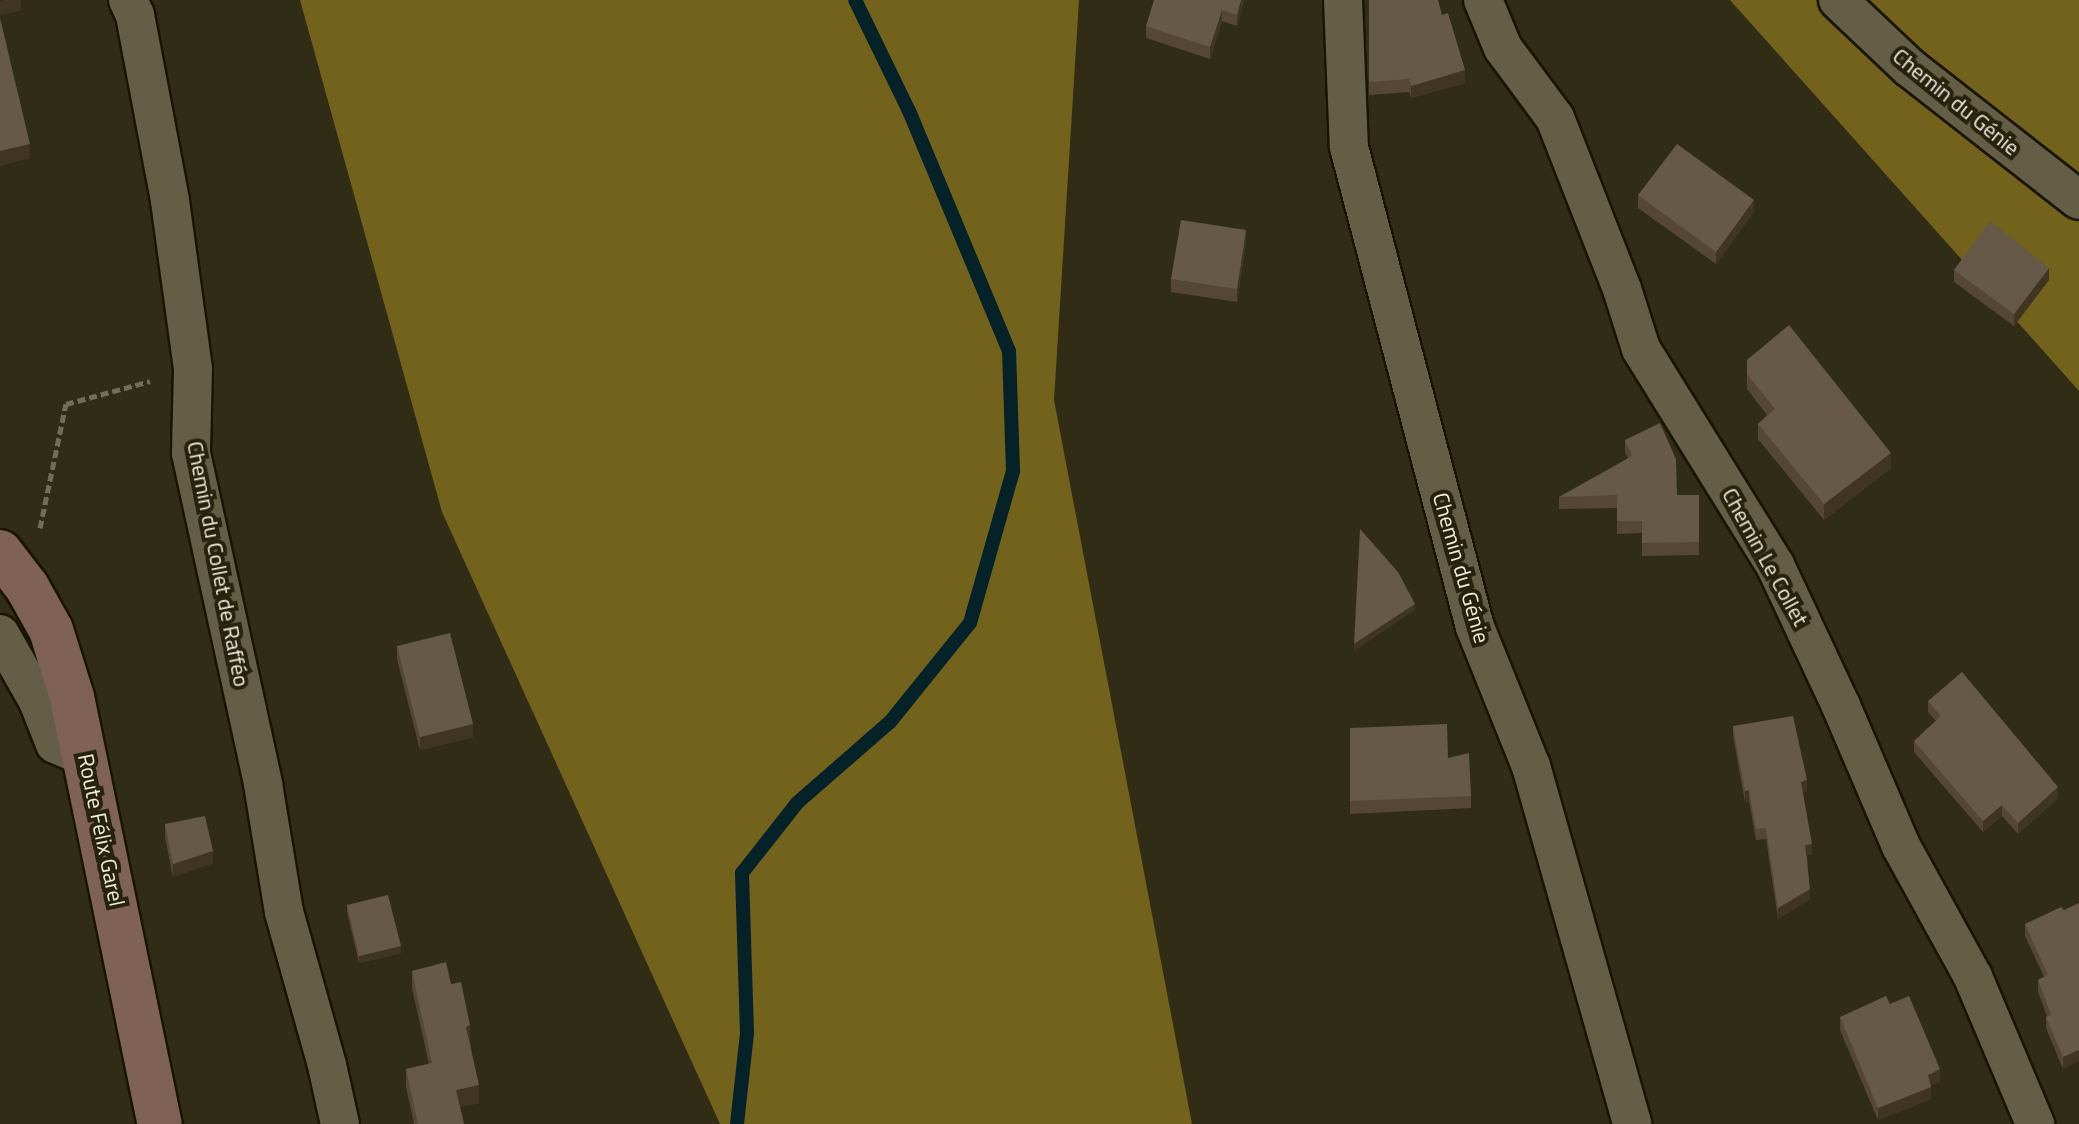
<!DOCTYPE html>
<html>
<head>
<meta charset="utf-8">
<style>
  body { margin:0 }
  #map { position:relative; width:2079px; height:1124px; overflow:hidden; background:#312c16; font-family:"Titillium Web",sans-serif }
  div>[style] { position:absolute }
  .forest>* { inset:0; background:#72621c }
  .stream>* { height:14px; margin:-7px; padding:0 7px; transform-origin:7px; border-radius:7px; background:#052228 }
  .path>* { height:5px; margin-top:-2.5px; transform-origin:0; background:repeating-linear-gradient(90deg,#726d5a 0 8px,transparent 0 12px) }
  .roads { filter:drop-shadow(2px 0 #191401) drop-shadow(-2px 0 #191401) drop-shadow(0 2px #191401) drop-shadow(0 -2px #191401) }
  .street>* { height:38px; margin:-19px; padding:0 19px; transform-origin:19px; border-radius:19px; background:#645e46 }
  .secondary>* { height:44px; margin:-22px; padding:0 22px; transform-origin:22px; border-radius:22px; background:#7f6155 }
  .wall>* { inset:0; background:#564735 }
  .shaded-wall>* { inset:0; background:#403521 }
  .building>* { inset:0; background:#665947 }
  span { translate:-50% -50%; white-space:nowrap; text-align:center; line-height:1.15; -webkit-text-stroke:8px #27220c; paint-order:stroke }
  .street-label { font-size:22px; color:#f1ede0 }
</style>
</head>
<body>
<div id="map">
  <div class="forest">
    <div style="clip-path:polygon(300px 0,1079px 0,1054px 400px,1192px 1124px,720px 1124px,442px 512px)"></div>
    <div style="clip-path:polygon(1730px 0,2079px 0,2079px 391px)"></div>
  </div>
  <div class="stream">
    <div style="left:737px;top:1124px;width:92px;rotate:-83.7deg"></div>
    <div style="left:747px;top:1033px;width:160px;rotate:-91.8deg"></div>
    <div style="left:742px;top:873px;width:89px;rotate:-51.8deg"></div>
    <div style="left:797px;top:803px;width:123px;rotate:-41.1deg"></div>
    <div style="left:890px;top:722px;width:127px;rotate:-51.1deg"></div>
    <div style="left:970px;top:623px;width:158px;rotate:-74.2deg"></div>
    <div style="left:1013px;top:471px;width:120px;rotate:-91.9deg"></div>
    <div style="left:1009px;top:351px;width:260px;rotate:-112.6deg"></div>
    <div style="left:909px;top:111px;width:123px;rotate:-115.9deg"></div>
  </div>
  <div class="path">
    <div style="left:40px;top:528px;width:127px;rotate:-78.2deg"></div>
    <div style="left:66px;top:404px;width:87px;rotate:-15.3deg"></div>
  </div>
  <div class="roads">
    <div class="street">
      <div style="left:128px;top:0;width:17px;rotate:65deg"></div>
      <div style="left:135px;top:15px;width:189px;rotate:79.3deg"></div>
      <div style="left:170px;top:201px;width:170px;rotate:82.2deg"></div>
      <div style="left:193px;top:369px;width:84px;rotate:91.4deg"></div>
      <div style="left:191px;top:453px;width:339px;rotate:77.7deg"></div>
      <div style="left:263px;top:784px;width:130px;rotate:80.7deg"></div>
      <div style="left:284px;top:912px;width:159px;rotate:74.3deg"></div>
      <div style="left:327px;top:1065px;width:60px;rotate:77.6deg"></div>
      <div style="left:1343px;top:0;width:147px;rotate:87.7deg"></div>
      <div style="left:1349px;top:147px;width:496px;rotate:75.3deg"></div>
      <div style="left:1475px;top:627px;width:150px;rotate:68.1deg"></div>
      <div style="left:1531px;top:766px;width:372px;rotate:74.2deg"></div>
      <div style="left:1483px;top:0;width:52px;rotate:67.4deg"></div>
      <div style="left:1503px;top:48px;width:87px;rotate:53.4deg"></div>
      <div style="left:1555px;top:118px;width:184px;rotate:68.6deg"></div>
      <div style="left:1622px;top:289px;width:63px;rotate:72.4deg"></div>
      <div style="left:1641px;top:349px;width:254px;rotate:58.2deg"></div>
      <div style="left:1775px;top:565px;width:156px;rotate:64.9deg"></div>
      <div style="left:1841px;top:706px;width:152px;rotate:66.8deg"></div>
      <div style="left:1901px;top:846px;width:149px;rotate:61.2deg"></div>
      <div style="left:1973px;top:977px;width:160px;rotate:67.1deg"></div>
      <div style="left:1838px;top:0;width:99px;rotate:43.4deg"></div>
      <div style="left:1910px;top:68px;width:214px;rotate:38deg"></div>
      <div style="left:0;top:634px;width:77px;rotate:60.4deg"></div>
      <div style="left:38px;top:701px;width:46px;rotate:68.4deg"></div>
      <div style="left:55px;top:744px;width:34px;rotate:23deg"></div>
    </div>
    <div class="secondary">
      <div style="left:0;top:552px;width:44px;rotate:52.4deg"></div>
      <div style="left:27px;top:587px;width:49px;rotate:60.8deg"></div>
      <div style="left:51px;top:630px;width:70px;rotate:72.6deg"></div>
      <div style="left:72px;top:697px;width:436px;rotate:78.4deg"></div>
    </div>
  </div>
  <div class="wall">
    <div style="clip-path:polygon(1244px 0,1237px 26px,1222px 21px,1210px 59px,1146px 38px,1146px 26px)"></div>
    <div style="clip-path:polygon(1369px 0,1465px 83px,1411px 98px,1409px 92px,1369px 95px)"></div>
    <div style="clip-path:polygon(1638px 195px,1754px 212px,1716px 264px,1638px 208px)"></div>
    <div style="clip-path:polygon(1246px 243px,1237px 302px,1171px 292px,1171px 279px)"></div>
    <div style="clip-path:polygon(1954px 270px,2049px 280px,2014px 326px,1954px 282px)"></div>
    <div style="clip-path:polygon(1747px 360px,1891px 468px,1824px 520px,1758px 439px,1758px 424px,1767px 415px,1747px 389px)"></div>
    <div style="clip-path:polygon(1625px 440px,1677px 495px,1699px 495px,1699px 555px,1642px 556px,1642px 533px,1617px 534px,1617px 508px,1559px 509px,1559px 497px,1628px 459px,1625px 452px)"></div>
    <div style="clip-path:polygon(397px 646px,473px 737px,420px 750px,397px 659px)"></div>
    <div style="clip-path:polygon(1928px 701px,2058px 798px,2018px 834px,2002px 816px,1983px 832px,1914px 752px,1914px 741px,1936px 721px,1928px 712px)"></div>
    <div style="clip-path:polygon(1733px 726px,1807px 791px,1803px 792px,1812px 854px,1807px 855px,1810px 899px,1778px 919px,1766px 839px,1756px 840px,1749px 801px,1745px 802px,1733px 736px)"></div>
    <div style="clip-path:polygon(1350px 728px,1471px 796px,1471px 808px,1350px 814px)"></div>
    <div style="clip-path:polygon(165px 824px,213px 863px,173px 877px,165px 837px)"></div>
    <div style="clip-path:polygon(347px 905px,401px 953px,359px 963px,347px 912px)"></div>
    <div style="clip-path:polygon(2064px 910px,2063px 1069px,2046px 1028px,2046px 1017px,2047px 1016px,2038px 992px,2038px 980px,2044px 977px,2025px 936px,2025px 924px)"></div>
    <div style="clip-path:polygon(412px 971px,451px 984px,470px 1042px,479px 1103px,460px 1107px,464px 1124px,414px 1124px,406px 1087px,406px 1069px,429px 1064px,412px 988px)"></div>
    <div style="clip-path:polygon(1890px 1004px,1940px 1082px,1931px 1085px,1931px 1099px,1878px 1120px,1840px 1030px,1840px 1017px)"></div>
  </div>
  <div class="shaded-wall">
    <div style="clip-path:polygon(4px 0,21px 0,21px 11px,0 15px,0 1px)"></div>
    <div style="clip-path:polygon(1241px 0,1244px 0,1237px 26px,1237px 15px)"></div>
    <div style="clip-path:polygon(1222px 10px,1222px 21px,1210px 59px,1210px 47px)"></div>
    <div style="clip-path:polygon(1465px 70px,1465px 83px,1411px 98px,1411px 86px)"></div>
    <div style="clip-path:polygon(30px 144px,30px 158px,0 166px,0 151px)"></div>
    <div style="clip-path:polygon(1754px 200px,1754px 212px,1716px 264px,1716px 252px)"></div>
    <div style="clip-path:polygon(1246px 230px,1246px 243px,1237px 302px,1237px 289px)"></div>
    <div style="clip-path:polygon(2049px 268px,2049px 280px,2014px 326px,2014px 314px)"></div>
    <div style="clip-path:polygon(1891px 453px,1891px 468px,1824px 520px,1824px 504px)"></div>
    <div style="clip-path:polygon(1415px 604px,1415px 610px,1354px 651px,1354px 644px)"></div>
    <div style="clip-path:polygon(473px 724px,473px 737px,420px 750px,420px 737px)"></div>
    <div style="clip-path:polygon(1807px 780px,1807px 791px,1801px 793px,1801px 782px)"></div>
    <div style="clip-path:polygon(2058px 787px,2058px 798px,2018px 834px,2018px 823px)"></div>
    <div style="clip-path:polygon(1749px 790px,1749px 801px,1745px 802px,1745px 791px)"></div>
    <div style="clip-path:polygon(2002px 805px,2002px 816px,1983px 832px,1983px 821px)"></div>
    <div style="clip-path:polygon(1812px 844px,1812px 854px,1805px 856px,1805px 845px)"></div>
    <div style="clip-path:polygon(213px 851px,213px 863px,173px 877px,173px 864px)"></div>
    <div style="clip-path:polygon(1810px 889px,1810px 899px,1778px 919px,1778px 908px)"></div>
    <div style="clip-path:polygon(401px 946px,401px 953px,359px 963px,359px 956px)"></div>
    <div style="clip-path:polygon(470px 1025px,470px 1042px,466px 1045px,466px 1027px)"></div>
    <div style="clip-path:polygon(2079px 1050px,2079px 1061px,2063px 1069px,2063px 1057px)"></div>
    <div style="clip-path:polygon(1940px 1069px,1940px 1082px,1928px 1087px,1928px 1075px)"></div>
    <div style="clip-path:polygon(479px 1085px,479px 1103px,456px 1108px,456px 1090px)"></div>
    <div style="clip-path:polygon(1931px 1087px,1931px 1099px,1878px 1120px,1878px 1108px)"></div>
  </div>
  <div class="building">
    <div style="clip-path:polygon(1154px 0,1241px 0,1237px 15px,1222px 10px,1210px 47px,1146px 26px)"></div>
    <div style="clip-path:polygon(1369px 0,1438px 0,1442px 15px,1448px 13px,1465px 70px,1411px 86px,1409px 79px,1369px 82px)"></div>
    <div style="clip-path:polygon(0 18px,30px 144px,0 151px)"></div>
    <div style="clip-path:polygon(1677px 144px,1754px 200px,1716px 252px,1638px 195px)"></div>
    <div style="clip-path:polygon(1181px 220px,1246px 230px,1237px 289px,1171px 279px)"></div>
    <div style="clip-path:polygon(1990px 221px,2049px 268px,2014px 314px,1954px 270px)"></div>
    <div style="clip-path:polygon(1789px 325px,1891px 453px,1824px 504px,1758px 424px,1775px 409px,1747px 374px,1747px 360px)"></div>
    <div style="clip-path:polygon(1660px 423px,1676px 459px,1677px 495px,1699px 495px,1699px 542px,1642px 543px,1642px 521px,1617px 521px,1617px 495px,1559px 497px,1632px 456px,1625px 440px)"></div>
    <div style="clip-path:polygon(1360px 529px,1398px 572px,1415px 604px,1354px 644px)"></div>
    <div style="clip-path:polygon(450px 633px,473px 724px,420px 737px,397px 646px)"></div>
    <div style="clip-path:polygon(1962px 672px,2058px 787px,2018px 823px,2002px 805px,1983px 821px,1914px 741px,1941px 716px,1928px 701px)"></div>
    <div style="clip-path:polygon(1793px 716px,1807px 780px,1801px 782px,1812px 844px,1805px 845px,1810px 889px,1778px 908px,1766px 828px,1756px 829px,1749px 790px,1745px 791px,1733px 726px)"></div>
    <div style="clip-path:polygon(1447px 724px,1448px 758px,1469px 753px,1471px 796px,1350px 801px,1350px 728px)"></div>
    <div style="clip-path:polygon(205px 816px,213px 851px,173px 864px,165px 824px)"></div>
    <div style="clip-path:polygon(388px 895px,401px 946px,359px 956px,347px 905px)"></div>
    <div style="clip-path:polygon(2079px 903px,2079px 1050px,2063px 1057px,2046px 1017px,2051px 1015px,2038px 980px,2048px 975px,2025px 924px,2061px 907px,2064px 910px)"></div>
    <div style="clip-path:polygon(446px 962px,451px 984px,461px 982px,470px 1025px,466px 1027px,479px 1085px,456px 1090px,464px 1124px,418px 1124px,406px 1069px,432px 1063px,412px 971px)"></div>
    <div style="clip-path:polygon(1886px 996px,1890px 1004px,1909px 996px,1940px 1069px,1928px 1075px,1931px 1087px,1878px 1108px,1840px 1017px)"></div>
  </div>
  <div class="street-label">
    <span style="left:1956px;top:102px;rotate:39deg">Chemin du Génie</span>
    <span style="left:1765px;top:557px;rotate:61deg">Chemin Le Collet</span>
    <span style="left:218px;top:564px;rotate:79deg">Chemin du Collet de Rafféo</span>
    <span style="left:1461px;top:568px;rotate:74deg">Chemin du Génie</span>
    <span style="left:101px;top:830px;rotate:78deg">Route Félix Garel</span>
  </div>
</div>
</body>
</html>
